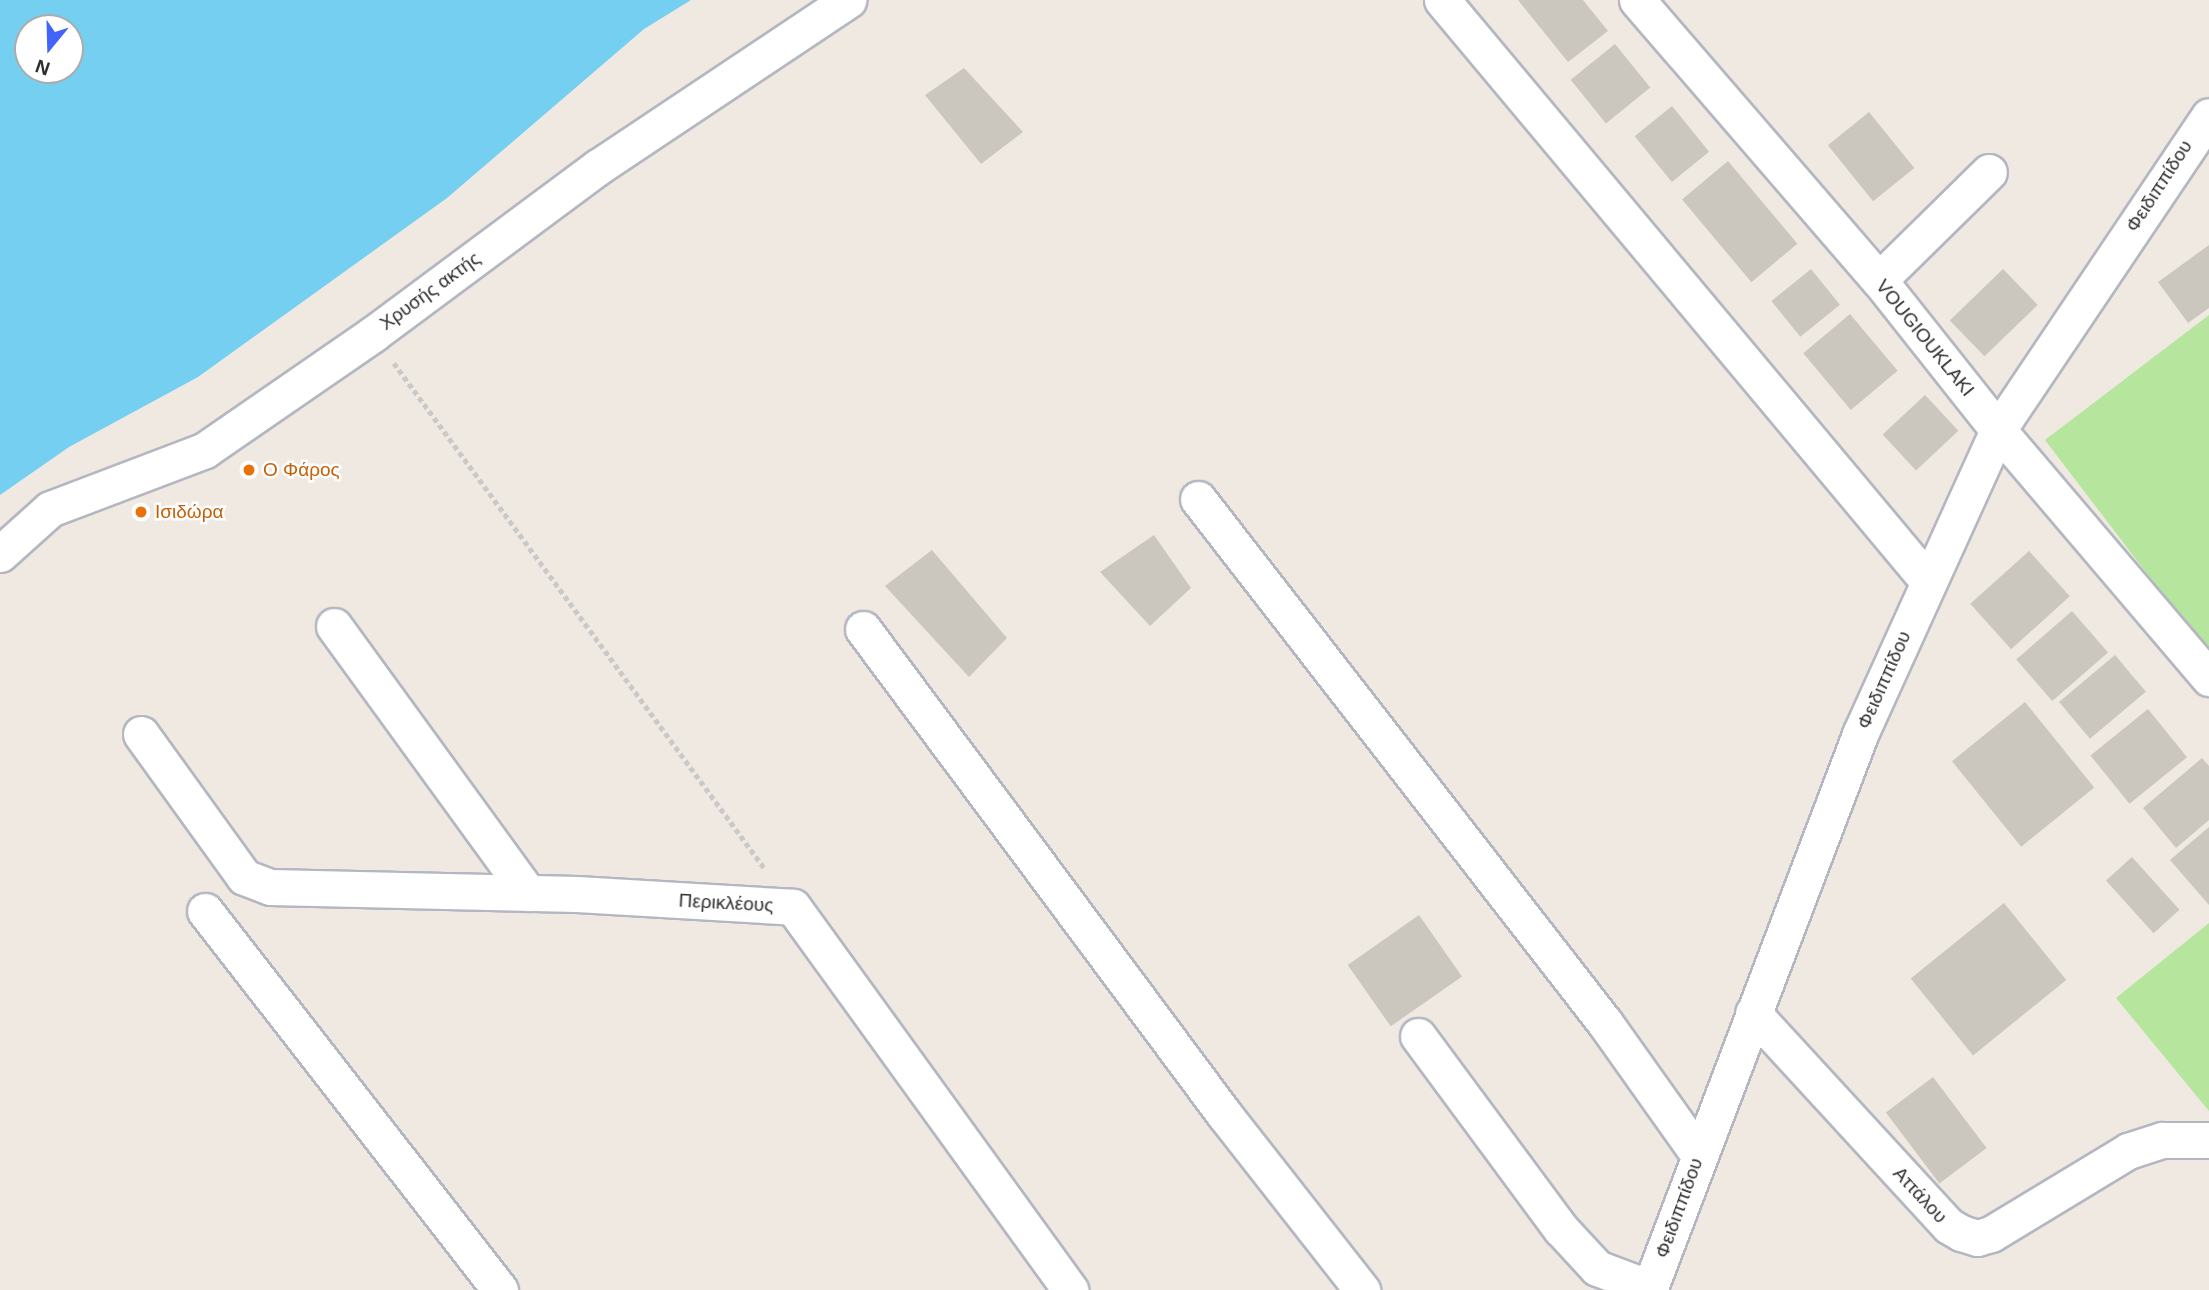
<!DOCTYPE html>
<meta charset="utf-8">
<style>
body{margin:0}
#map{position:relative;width:2209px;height:1290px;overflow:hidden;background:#efe9e1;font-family:Arial,sans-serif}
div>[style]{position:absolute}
.green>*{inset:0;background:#b6e59e}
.water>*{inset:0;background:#75cff0}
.building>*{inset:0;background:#cbc7bf;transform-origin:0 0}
.path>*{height:4.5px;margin-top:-2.25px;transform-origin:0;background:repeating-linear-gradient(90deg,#c9c9c9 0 5px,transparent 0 8.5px)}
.roads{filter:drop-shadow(2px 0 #b4b7c1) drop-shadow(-2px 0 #b4b7c1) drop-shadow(0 2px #b4b7c1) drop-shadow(0 -2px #b4b7c1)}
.minor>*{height:35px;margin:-17.5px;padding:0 17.5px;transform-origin:17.5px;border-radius:17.5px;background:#fff}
.dots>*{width:19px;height:19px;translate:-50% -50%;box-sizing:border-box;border:4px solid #fff;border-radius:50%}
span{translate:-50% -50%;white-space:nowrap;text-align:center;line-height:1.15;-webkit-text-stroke:5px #fff;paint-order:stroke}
.street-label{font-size:19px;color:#2e2e2e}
.food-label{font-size:19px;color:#c56008}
.left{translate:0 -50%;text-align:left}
.north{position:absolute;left:14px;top:14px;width:70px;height:70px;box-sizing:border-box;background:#fff;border:2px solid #ababab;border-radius:50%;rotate:199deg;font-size:19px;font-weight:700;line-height:28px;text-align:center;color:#2e2e2e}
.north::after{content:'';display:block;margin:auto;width:24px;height:32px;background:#4264fb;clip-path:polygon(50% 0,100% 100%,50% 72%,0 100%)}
</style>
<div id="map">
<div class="green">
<i style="clip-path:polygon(2209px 315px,2209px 655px,2045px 440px)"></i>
<i style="clip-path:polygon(2209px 923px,2209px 1111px,2116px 998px)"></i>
</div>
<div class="water">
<i style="clip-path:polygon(evenodd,0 0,691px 0,644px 29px,447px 198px,198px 377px,69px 447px,0 495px,0 0,28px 28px,70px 28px,70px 70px,28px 70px,28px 28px)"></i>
</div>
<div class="building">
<i style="clip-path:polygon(1518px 0,1583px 0,1608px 31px,1568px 62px)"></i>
<i style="left:1615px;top:44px;width:56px;height:57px;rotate:51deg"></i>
<i style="clip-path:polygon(964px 68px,1023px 132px,981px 164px,925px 95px)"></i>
<i style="left:1672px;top:106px;width:59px;height:48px;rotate:51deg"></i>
<i style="left:1869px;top:112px;width:72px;height:53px;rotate:51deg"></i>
<i style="left:1728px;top:161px;width:108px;height:60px;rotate:50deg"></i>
<i style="clip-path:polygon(2209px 245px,2209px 308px,2188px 323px,2158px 282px)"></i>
<i style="left:1811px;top:269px;width:46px;height:51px;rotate:51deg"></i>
<i style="left:2003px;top:269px;width:50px;height:74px;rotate:46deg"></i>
<i style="left:1850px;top:314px;width:74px;height:61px;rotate:50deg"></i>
<i style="left:1925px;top:395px;width:49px;height:58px;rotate:47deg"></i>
<i style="clip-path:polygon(1154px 535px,1191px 588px,1150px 626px,1100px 572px)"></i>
<i style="clip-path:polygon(932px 550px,1007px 638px,969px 677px,885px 586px)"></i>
<i style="left:2029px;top:551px;width:61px;height:79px;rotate:48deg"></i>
<i style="left:2072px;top:611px;width:55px;height:74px;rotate:49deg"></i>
<i style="left:2115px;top:655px;width:48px;height:73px;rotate:50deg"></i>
<i style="left:2025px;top:702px;width:110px;height:94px;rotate:51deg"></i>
<i style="left:2148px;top:709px;width:62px;height:74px;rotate:51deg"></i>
<i style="clip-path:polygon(2202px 758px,2209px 766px,2209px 820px,2176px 848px,2143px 808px)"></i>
<i style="clip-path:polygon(2209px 827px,2209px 905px,2170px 860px)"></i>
<i style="left:2132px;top:857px;width:71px;height:35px;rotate:48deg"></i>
<i style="left:2004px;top:903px;width:99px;height:120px;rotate:51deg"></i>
<i style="left:1419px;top:915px;width:75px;height:87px;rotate:55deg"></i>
<i style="left:1933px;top:1077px;width:89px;height:59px;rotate:53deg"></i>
</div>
<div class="path">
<i style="left:394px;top:363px;width:627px;rotate:53.75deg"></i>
</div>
<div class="roads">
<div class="minor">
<i style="left:1442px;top:0;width:757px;rotate:50.09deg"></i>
<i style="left:1637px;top:0;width:370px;rotate:49.2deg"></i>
<i style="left:1879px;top:280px;width:191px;rotate:51.6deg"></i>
<i style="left:1998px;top:430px;width:326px;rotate:49.6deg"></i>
<i style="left:1879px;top:280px;width:154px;rotate:-44.5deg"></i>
<i style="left:1198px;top:499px;width:663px;rotate:52.16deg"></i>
<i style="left:1605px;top:1023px;width:161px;rotate:54.6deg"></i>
<i style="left:0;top:554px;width:67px;rotate:-42deg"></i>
<i style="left:50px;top:509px;width:166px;rotate:-20.8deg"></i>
<i style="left:205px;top:450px;width:204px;rotate:-34.6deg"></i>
<i style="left:373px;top:334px;width:280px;rotate:-36.6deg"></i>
<i style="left:598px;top:167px;width:301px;rotate:-33.7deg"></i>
<i style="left:334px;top:626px;width:330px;rotate:54deg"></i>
<i style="left:863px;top:629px;width:605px;rotate:53.34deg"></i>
<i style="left:1224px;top:1114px;width:224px;rotate:51.9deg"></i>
<i style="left:141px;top:734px;width:176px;rotate:54.2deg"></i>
<i style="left:244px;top:877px;width:28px;rotate:21deg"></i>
<i style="left:270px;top:887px;width:307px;rotate:1.3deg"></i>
<i style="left:577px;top:894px;width:216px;rotate:3.4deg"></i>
<i style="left:793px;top:907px;width:473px;rotate:54.1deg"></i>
<i style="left:205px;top:911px;width:480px;rotate:52.1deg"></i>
<i style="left:1753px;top:1013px;width:289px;rotate:47.4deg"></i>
<i style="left:1949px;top:1226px;width:14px;rotate:30deg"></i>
<i style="left:1961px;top:1233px;width:17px;rotate:17deg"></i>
<i style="left:1977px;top:1238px;width:15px;rotate:-16deg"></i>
<i style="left:1991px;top:1234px;width:160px;rotate:-31.2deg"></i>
<i style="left:2128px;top:1151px;width:36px;rotate:-18deg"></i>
<i style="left:2162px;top:1140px;width:47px"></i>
<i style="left:1418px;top:1036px;width:240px;rotate:53.5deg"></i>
<i style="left:1561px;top:1229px;width:53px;rotate:47.3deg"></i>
<i style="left:1597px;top:1268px;width:57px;rotate:20.7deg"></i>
<i style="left:1649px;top:1290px;width:597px;rotate:-69.2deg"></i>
<i style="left:1861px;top:732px;width:332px;rotate:-65.6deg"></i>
<i style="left:1998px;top:430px;width:378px;rotate:-56.1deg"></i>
</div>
</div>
<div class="dots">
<i style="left:249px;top:470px;background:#e8710a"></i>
<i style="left:141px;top:512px;background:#e8710a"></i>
</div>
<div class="street-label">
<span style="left:2159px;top:186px;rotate:-57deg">Φειδιππίδου</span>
<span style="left:430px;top:291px;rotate:-36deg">Χρυσής ακτής</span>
<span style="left:1925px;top:338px;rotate:51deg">VOUGIOUKLAKI</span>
<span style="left:1884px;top:680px;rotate:-66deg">Φειδιππίδου</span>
<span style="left:726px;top:903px;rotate:3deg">Περικλέους</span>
<span style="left:1920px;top:1195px;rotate:47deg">Αττάλου</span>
<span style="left:1679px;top:1208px;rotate:-70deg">Φειδιππίδου</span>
</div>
<div class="food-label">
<span class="left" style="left:263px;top:470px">Ο Φάρος</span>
<span class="left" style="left:155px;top:512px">Ισιδώρα</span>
</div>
<div class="north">N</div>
</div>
